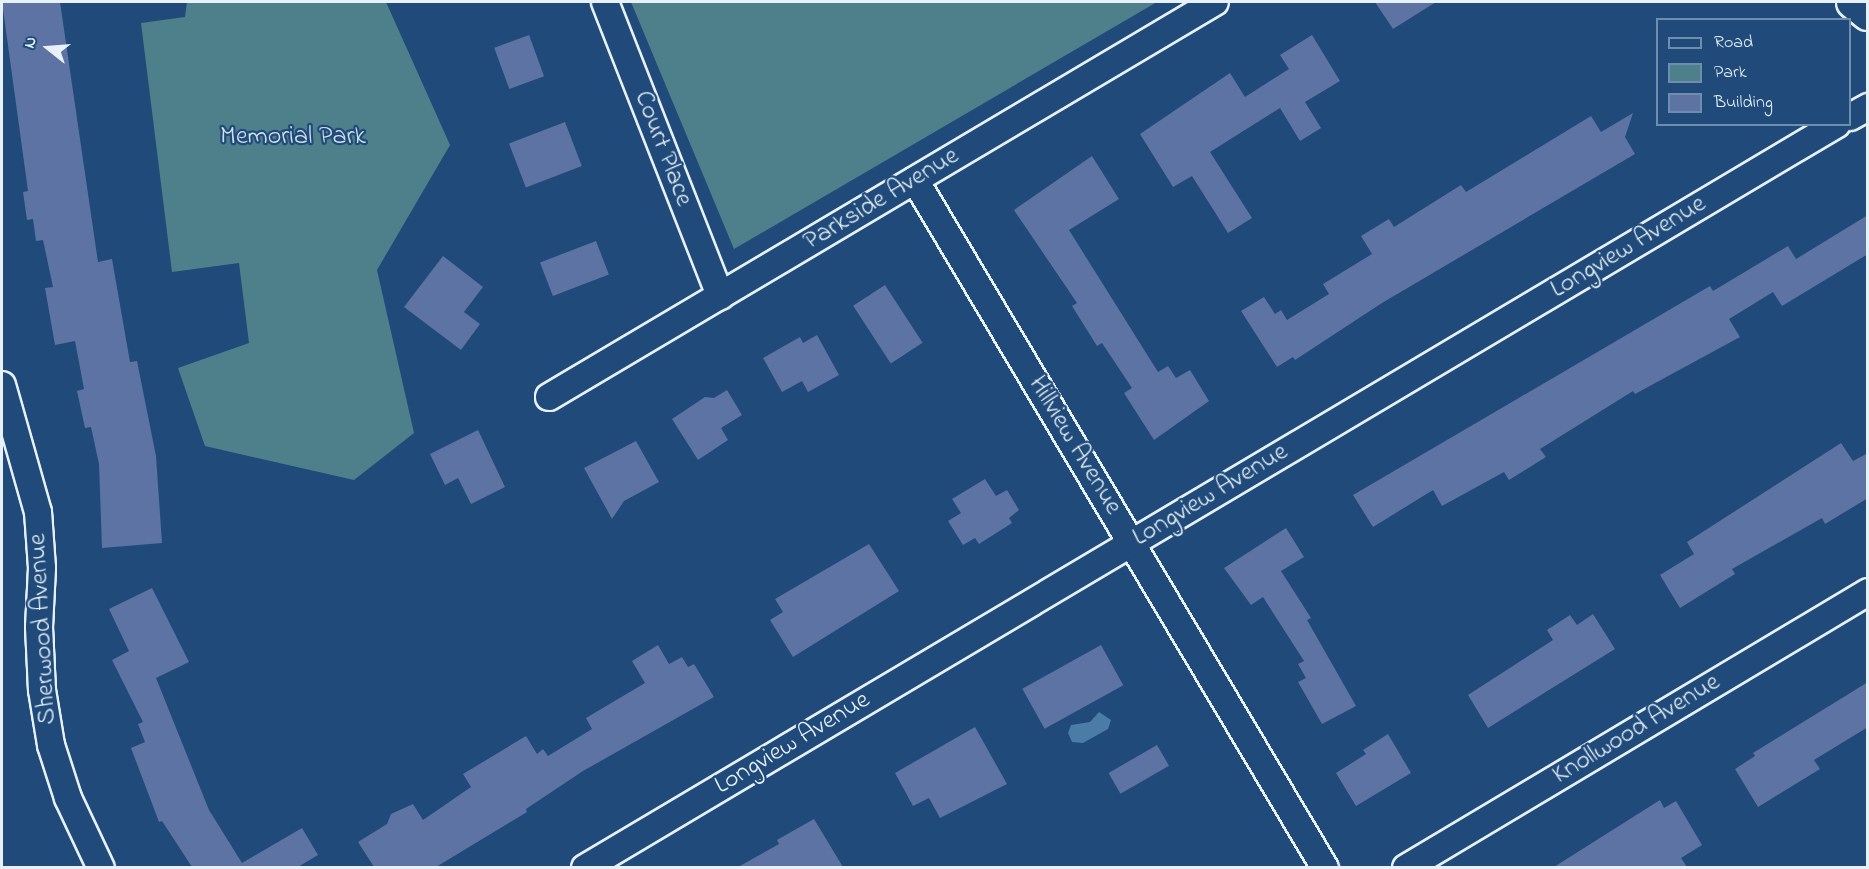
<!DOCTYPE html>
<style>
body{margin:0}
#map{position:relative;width:1869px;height:869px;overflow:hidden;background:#1f4a7a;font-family:"Indie Flower",sans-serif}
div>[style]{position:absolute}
.green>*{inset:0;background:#4e808b}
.water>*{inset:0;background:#4b7ca8}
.building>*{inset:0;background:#5c73a4;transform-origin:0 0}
.roads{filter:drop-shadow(2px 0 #e8f1f8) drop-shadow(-2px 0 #e8f1f8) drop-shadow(0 2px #e8f1f8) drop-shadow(0 -2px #e8f1f8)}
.minor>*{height:26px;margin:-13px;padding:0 13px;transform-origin:13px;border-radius:13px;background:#1f4a7a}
.tertiary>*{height:32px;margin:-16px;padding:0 16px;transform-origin:16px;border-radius:16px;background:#1f4a7a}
span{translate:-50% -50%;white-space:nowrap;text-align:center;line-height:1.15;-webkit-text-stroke:4.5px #1f4a7a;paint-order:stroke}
.park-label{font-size:26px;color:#d1e0e8}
.street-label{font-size:26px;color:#e8f1f8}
.frame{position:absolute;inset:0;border:3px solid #e8f1f8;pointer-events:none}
.legend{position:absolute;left:1656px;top:18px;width:195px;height:108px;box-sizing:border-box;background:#1f4a7a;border:2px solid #6f8dac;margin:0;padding:8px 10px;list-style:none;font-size:18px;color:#e8f1f8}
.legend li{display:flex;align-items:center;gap:12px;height:30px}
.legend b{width:30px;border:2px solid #6f8dac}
.north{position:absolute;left:18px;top:18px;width:60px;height:60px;-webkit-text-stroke:4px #1f4a7a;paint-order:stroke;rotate:287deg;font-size:16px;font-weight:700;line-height:24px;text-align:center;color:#e8f1f8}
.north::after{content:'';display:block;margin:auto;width:21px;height:27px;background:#e8f1f8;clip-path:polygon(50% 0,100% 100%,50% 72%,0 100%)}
</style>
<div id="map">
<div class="green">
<i style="clip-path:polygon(187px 2px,386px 2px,450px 145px,377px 270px,414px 433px,354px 480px,205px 446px,178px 368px,249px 343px,239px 263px,172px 272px,141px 23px,185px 17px)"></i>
<i style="clip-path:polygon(631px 2px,1157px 2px,734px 249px)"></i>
</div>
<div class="water">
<i style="clip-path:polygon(1099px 712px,1111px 720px,1108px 729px,1083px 743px,1072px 742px,1068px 733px,1071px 725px,1090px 722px)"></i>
</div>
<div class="building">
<i style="clip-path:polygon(2px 2px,60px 2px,98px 262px,112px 259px,130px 362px,137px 361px,156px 456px,162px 543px,102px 548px,99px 464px,91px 427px,85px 428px,77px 391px,84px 389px,75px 341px,55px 345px,45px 288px,53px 287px,43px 240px,36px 241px,33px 219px,27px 220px,23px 192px,28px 191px)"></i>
<i style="clip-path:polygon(1375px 2px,1436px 2px,1393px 29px)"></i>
<i style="left:529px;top:35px;width:44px;height:37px;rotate:70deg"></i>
<i style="clip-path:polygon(1312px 35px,1340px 81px,1305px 102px,1321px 128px,1300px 141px,1280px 108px,1210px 152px,1252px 218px,1228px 233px,1192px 176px,1173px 187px,1140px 134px,1230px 73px,1245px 97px,1289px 69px,1280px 55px)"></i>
<i style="clip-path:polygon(1633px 113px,1625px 137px,1635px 154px,1382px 303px,1295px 360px,1293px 357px,1277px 367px,1241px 311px,1264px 297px,1275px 314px,1281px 310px,1287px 320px,1329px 294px,1323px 284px,1372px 254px,1361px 236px,1389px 219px,1394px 227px,1461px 185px,1466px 192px,1591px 116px,1601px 132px)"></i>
<i style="left:565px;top:122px;width:47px;height:60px;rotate:69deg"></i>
<i style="clip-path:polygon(1092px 156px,1119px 199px,1069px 230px,1158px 372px,1168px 366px,1176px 378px,1190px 370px,1209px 401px,1154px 440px,1124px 393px,1132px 388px,1102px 343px,1097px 346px,1072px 306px,1077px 303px,1014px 210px)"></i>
<i style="clip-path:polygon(1868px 215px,1868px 254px,1782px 306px,1773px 292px,1729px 319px,1740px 337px,1635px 394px,1633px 391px,1540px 449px,1546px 457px,1509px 480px,1504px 472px,1442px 506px,1433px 490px,1373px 527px,1353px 495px,1710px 286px,1713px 291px,1788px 246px,1796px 259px)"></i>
<i style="left:596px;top:241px;width:36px;height:60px;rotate:69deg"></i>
<i style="clip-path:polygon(443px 256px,483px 287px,464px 312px,480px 324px,461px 350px,404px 307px)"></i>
<i style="left:885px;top:285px;width:69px;height:38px;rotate:57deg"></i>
<i style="clip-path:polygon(817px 335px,839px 375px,808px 392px,802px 381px,782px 392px,763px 358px,800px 337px,803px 343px)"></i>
<i style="clip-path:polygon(727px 390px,742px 415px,721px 428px,728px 440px,698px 460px,672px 419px,705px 397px,714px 398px)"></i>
<i style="clip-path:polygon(478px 430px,505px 487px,471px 504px,458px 478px,445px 485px,430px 454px)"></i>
<i style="clip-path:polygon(636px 441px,659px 482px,624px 501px,612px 519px,584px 468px)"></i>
<i style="clip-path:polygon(1841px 443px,1853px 461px,1868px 453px,1868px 498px,1825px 524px,1822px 518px,1732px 569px,1735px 574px,1680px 608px,1660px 575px,1694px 554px,1687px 542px)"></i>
<i style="clip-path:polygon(985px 479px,996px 496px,1007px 490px,1019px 510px,1009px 518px,1012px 523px,979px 544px,975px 538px,963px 545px,948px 521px,961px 513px,952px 499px)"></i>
<i style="clip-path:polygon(1286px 528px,1304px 557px,1281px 571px,1311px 618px,1307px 620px,1356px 706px,1322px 724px,1298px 682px,1306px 678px,1298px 664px,1304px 661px,1263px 597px,1251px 605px,1224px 568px)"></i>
<i style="clip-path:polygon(869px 544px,899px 591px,793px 657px,770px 620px,783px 612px,775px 599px)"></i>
<i style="clip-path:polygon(152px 588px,189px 662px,156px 678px,209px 810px,242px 863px,302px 828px,318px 855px,298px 867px,192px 867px,162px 821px,159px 822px,131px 748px,145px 742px,138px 724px,143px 722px,112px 660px,129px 651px,109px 609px)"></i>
<i style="clip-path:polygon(1593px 614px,1615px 649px,1488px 728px,1468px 695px,1553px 640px,1547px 630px,1570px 615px,1577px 625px)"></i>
<i style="clip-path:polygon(658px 645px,669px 664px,682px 657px,688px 667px,694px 664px,714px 697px,583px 771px,526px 809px,527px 812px,436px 867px,374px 867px,358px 842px,387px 824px,391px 814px,413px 804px,423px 820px,471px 787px,463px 774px,526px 736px,537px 754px,543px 749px,548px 756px,592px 729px,586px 718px,645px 683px,632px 661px)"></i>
<i style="left:1101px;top:645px;width:46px;height:90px;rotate:61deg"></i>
<i style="clip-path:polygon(1868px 682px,1868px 727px,1814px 760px,1820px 769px,1758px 807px,1735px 769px,1755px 756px,1753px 753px)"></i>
<i style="clip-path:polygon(975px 727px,1007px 784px,940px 818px,929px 798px,913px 806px,895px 773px)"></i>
<i style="clip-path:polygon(1388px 734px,1411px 773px,1356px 806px,1336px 773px,1366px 754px,1363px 750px)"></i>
<i style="left:1157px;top:745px;width:24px;height:56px;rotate:60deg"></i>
<i style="clip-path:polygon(1660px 800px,1664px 808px,1676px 801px,1702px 845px,1681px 858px,1687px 867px,1554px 867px)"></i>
<i style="clip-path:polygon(814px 819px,843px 867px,738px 867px,779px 844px,777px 840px)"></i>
</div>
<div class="roads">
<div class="minor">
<i style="left:605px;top:2px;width:316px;rotate:68.6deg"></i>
<i style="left:1850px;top:117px;width:21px;rotate:-29deg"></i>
<i style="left:915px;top:180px;width:801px;rotate:59.21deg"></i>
<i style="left:2px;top:385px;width:132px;rotate:74.2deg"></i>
<i style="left:38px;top:512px;width:56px;rotate:85.9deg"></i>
<i style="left:42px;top:568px;width:59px;rotate:92.9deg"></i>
<i style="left:39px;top:627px;width:63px;rotate:87.3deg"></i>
<i style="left:42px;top:690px;width:56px;rotate:80.7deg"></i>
<i style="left:51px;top:745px;width:56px;rotate:72.2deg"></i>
<i style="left:68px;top:798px;width:77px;rotate:64.8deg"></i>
<i style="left:549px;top:397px;width:774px;rotate:-30.67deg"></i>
<i style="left:585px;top:868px;width:1456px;rotate:-30.72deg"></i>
<i style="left:1406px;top:868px;width:538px;rotate:-30.85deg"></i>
</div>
<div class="tertiary">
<i style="left:1853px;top:2px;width:19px;rotate:39deg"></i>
</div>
</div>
<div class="park-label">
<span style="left:293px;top:138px">Memorial Park</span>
</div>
<div class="street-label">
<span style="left:662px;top:149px;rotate:69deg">Court Place</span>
<span style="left:882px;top:200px;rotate:-31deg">Parkside Avenue</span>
<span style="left:1629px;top:248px;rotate:-31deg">Longview Avenue</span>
<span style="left:1074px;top:446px;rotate:59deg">Hillview Avenue</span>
<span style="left:1211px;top:496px;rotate:-31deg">Longview Avenue</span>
<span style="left:44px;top:629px;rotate:-93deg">Sherwood Avenue</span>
<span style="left:1637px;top:730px;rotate:-31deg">Knollwood Avenue</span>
<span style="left:793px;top:744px;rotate:-31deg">Longview Avenue</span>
</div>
<div class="frame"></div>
<ul class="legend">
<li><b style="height:8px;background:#1f4a7a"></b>Road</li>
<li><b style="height:16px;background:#4e808b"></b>Park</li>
<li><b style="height:16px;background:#5c73a4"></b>Building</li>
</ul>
<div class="north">N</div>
</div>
